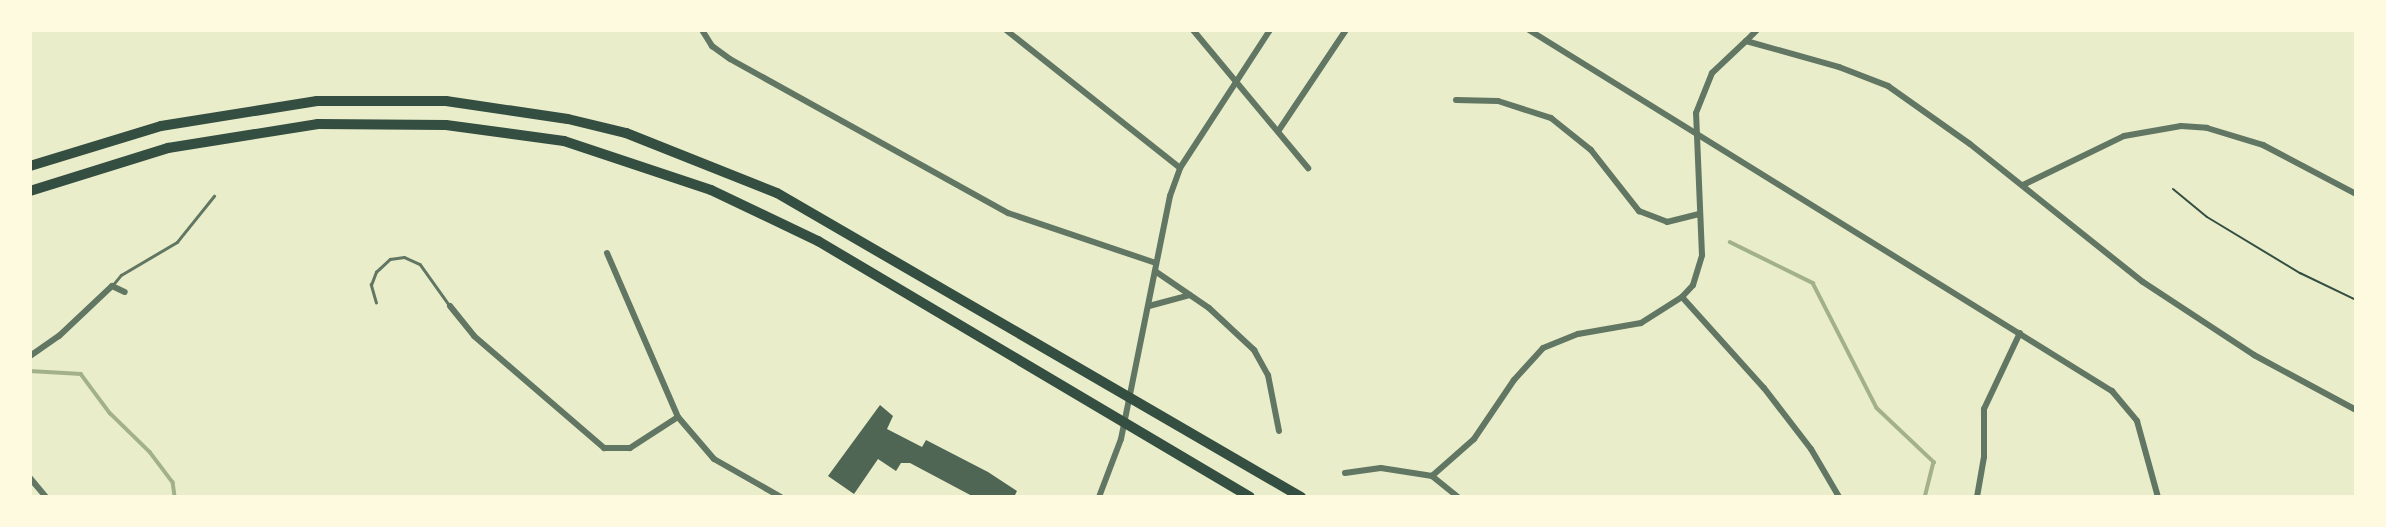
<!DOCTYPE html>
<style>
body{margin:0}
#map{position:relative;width:2386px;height:527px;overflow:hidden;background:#e9edc9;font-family:"Roboto Serif",serif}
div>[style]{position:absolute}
.stream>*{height:3.5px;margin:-1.75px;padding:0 1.75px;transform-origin:1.75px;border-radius:1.75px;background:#a3b18a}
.building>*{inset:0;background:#4f6655}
.path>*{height:2px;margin:-1px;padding:0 1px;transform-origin:1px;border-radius:1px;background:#344e41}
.service>*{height:2.5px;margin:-1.25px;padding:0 1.25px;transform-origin:1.25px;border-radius:1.25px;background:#617663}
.minor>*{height:6px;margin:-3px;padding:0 3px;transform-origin:3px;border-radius:3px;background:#617663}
.motorway>*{height:10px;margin:-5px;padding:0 5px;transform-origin:5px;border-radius:5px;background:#344e41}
span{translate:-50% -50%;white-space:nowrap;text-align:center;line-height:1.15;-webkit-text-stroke:5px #fefae0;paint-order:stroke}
.frame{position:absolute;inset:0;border:32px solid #fefae0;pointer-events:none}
</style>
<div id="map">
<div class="stream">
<i style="left:1730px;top:242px;width:93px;rotate:26.3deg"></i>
<i style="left:1813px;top:283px;width:140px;rotate:62.9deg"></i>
<i style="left:1877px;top:408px;width:79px;rotate:43.5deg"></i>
<i style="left:1934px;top:462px;width:36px;rotate:104deg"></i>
<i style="left:30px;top:371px;width:51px;rotate:3.4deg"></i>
<i style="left:81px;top:374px;width:49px;rotate:53.4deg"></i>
<i style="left:110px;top:413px;width:56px;rotate:44.3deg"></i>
<i style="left:150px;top:452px;width:38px;rotate:53deg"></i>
<i style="left:173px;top:482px;width:15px;rotate:82deg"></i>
</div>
<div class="building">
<i style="clip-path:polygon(880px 405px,893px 416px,887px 429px,922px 447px,926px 440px,988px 472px,1017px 491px,1014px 497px,974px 497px,910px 463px,901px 463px,896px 471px,878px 459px,854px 494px,828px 476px)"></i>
</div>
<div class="path">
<i style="left:2173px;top:189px;width:44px;rotate:39.5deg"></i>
<i style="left:2207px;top:217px;width:109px;rotate:31.1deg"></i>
<i style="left:2300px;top:273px;width:62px;rotate:25.7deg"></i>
</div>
<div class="service">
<i style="left:112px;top:286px;width:14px;rotate:-51deg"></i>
<i style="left:121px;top:275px;width:65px;rotate:-30.5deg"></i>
<i style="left:177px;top:242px;width:59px;rotate:-51.2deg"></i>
<i style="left:376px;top:303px;width:19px;rotate:-106deg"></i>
<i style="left:371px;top:285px;width:14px;rotate:-69deg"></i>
<i style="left:376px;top:272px;width:19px;rotate:-43deg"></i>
<i style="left:390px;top:259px;width:14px;rotate:-8deg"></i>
<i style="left:404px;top:257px;width:17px;rotate:24deg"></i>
<i style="left:420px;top:264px;width:52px;rotate:54.5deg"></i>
</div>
<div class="minor">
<i style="left:702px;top:30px;width:19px;rotate:58deg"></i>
<i style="left:712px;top:46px;width:22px;rotate:36deg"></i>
<i style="left:730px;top:59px;width:318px;rotate:29deg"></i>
<i style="left:1008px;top:213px;width:156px;rotate:18.7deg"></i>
<i style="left:1006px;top:30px;width:222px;rotate:38.4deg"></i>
<i style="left:1193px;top:30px;width:180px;rotate:50.2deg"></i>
<i style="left:1529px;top:30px;width:686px;rotate:31.77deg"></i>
<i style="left:2112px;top:391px;width:39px;rotate:50deg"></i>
<i style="left:2137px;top:421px;width:79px;rotate:74.6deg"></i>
<i style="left:1746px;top:41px;width:16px;rotate:-45deg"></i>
<i style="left:1456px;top:100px;width:42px;rotate:1.4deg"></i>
<i style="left:1498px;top:101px;width:56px;rotate:17.8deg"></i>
<i style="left:1551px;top:118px;width:51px;rotate:38.7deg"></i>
<i style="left:1591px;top:150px;width:78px;rotate:51.8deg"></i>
<i style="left:1639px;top:211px;width:30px;rotate:21deg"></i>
<i style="left:1667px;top:222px;width:32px;rotate:-14deg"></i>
<i style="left:1279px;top:130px;width:120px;rotate:-56.2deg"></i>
<i style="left:2023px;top:185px;width:112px;rotate:-25.9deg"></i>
<i style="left:2124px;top:136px;width:58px;rotate:-10deg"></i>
<i style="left:2181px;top:126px;width:26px;rotate:4deg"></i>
<i style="left:2207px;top:128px;width:59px;rotate:16.9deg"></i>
<i style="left:2263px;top:145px;width:105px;rotate:27.8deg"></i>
<i style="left:607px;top:253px;width:179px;rotate:66.6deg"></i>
<i style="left:678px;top:417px;width:55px;rotate:49.4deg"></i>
<i style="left:714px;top:459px;width:77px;rotate:29.6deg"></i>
<i style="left:1155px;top:271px;width:65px;rotate:34.4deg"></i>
<i style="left:1209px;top:308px;width:62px;rotate:43deg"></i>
<i style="left:1254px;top:350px;width:29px;rotate:61deg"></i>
<i style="left:1268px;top:375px;width:57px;rotate:78.9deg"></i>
<i style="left:1682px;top:297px;width:122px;rotate:48deg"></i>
<i style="left:1764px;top:388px;width:77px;rotate:52.4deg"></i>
<i style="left:1811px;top:449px;width:56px;rotate:59.7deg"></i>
<i style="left:450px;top:306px;width:38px;rotate:51deg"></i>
<i style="left:474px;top:336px;width:172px;rotate:40.7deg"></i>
<i style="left:604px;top:448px;width:26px"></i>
<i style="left:630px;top:448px;width:57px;rotate:-32.9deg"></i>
<i style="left:1149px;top:306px;width:42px;rotate:-15deg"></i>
<i style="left:30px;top:356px;width:35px;rotate:-35deg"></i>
<i style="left:59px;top:336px;width:73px;rotate:-43.3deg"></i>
<i style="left:112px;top:286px;width:14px;rotate:25deg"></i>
<i style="left:1345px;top:473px;width:36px;rotate:-8deg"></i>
<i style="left:1381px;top:468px;width:52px;rotate:8.9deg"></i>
<i style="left:1432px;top:476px;width:56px;rotate:-41.4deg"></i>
<i style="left:1474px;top:439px;width:71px;rotate:-55.9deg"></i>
<i style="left:1514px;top:380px;width:43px;rotate:-47.8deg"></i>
<i style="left:1543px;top:348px;width:38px;rotate:-22deg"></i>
<i style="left:1578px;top:334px;width:64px;rotate:-9.9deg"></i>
<i style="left:1641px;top:323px;width:49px;rotate:-32.4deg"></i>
<i style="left:1682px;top:297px;width:16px;rotate:-47deg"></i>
<i style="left:1693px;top:285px;width:31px;rotate:-73deg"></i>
<i style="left:1702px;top:255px;width:142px;rotate:-92.4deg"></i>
<i style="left:1696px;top:113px;width:43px;rotate:-68.2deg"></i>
<i style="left:1712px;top:73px;width:47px;rotate:-43.3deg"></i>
<i style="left:1746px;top:41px;width:97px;rotate:15.6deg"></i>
<i style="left:1839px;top:67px;width:53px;rotate:21.2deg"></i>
<i style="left:1888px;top:86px;width:100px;rotate:35.3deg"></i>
<i style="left:1970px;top:144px;width:221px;rotate:38.6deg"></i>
<i style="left:2143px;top:282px;width:133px;rotate:33.3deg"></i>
<i style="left:2254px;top:355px;width:116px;rotate:28.3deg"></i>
<i style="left:1432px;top:476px;width:33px;rotate:39deg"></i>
<i style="left:30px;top:478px;width:25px;rotate:50deg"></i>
<i style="left:1099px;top:497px;width:62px;rotate:-69.2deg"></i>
<i style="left:1121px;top:439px;width:248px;rotate:-78.6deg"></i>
<i style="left:1170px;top:196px;width:30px;rotate:-70deg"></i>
<i style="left:1180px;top:168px;width:165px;rotate:-56.9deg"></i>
<i style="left:1977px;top:497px;width:41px;rotate:-80.1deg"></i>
<i style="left:1984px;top:457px;width:48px;rotate:-90deg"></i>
<i style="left:1984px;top:409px;width:84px;rotate:-64.7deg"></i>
</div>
<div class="motorway">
<i style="left:30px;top:166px;width:137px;rotate:-17deg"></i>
<i style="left:161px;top:126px;width:158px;rotate:-9.1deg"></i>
<i style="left:317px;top:101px;width:129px"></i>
<i style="left:446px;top:101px;width:123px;rotate:8.4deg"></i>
<i style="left:568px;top:119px;width:60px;rotate:13.6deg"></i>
<i style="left:626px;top:133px;width:162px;rotate:21.7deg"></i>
<i style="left:777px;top:193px;width:606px;rotate:30.12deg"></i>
<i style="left:30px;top:191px;width:145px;rotate:-17.3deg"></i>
<i style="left:168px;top:148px;width:152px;rotate:-9.1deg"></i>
<i style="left:318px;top:124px;width:128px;rotate:0.4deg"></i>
<i style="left:446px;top:125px;width:119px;rotate:7.7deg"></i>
<i style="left:564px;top:141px;width:155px;rotate:18.4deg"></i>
<i style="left:711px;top:190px;width:119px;rotate:25.5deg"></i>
<i style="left:818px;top:241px;width:502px;rotate:30.65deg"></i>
</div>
<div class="frame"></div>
</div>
